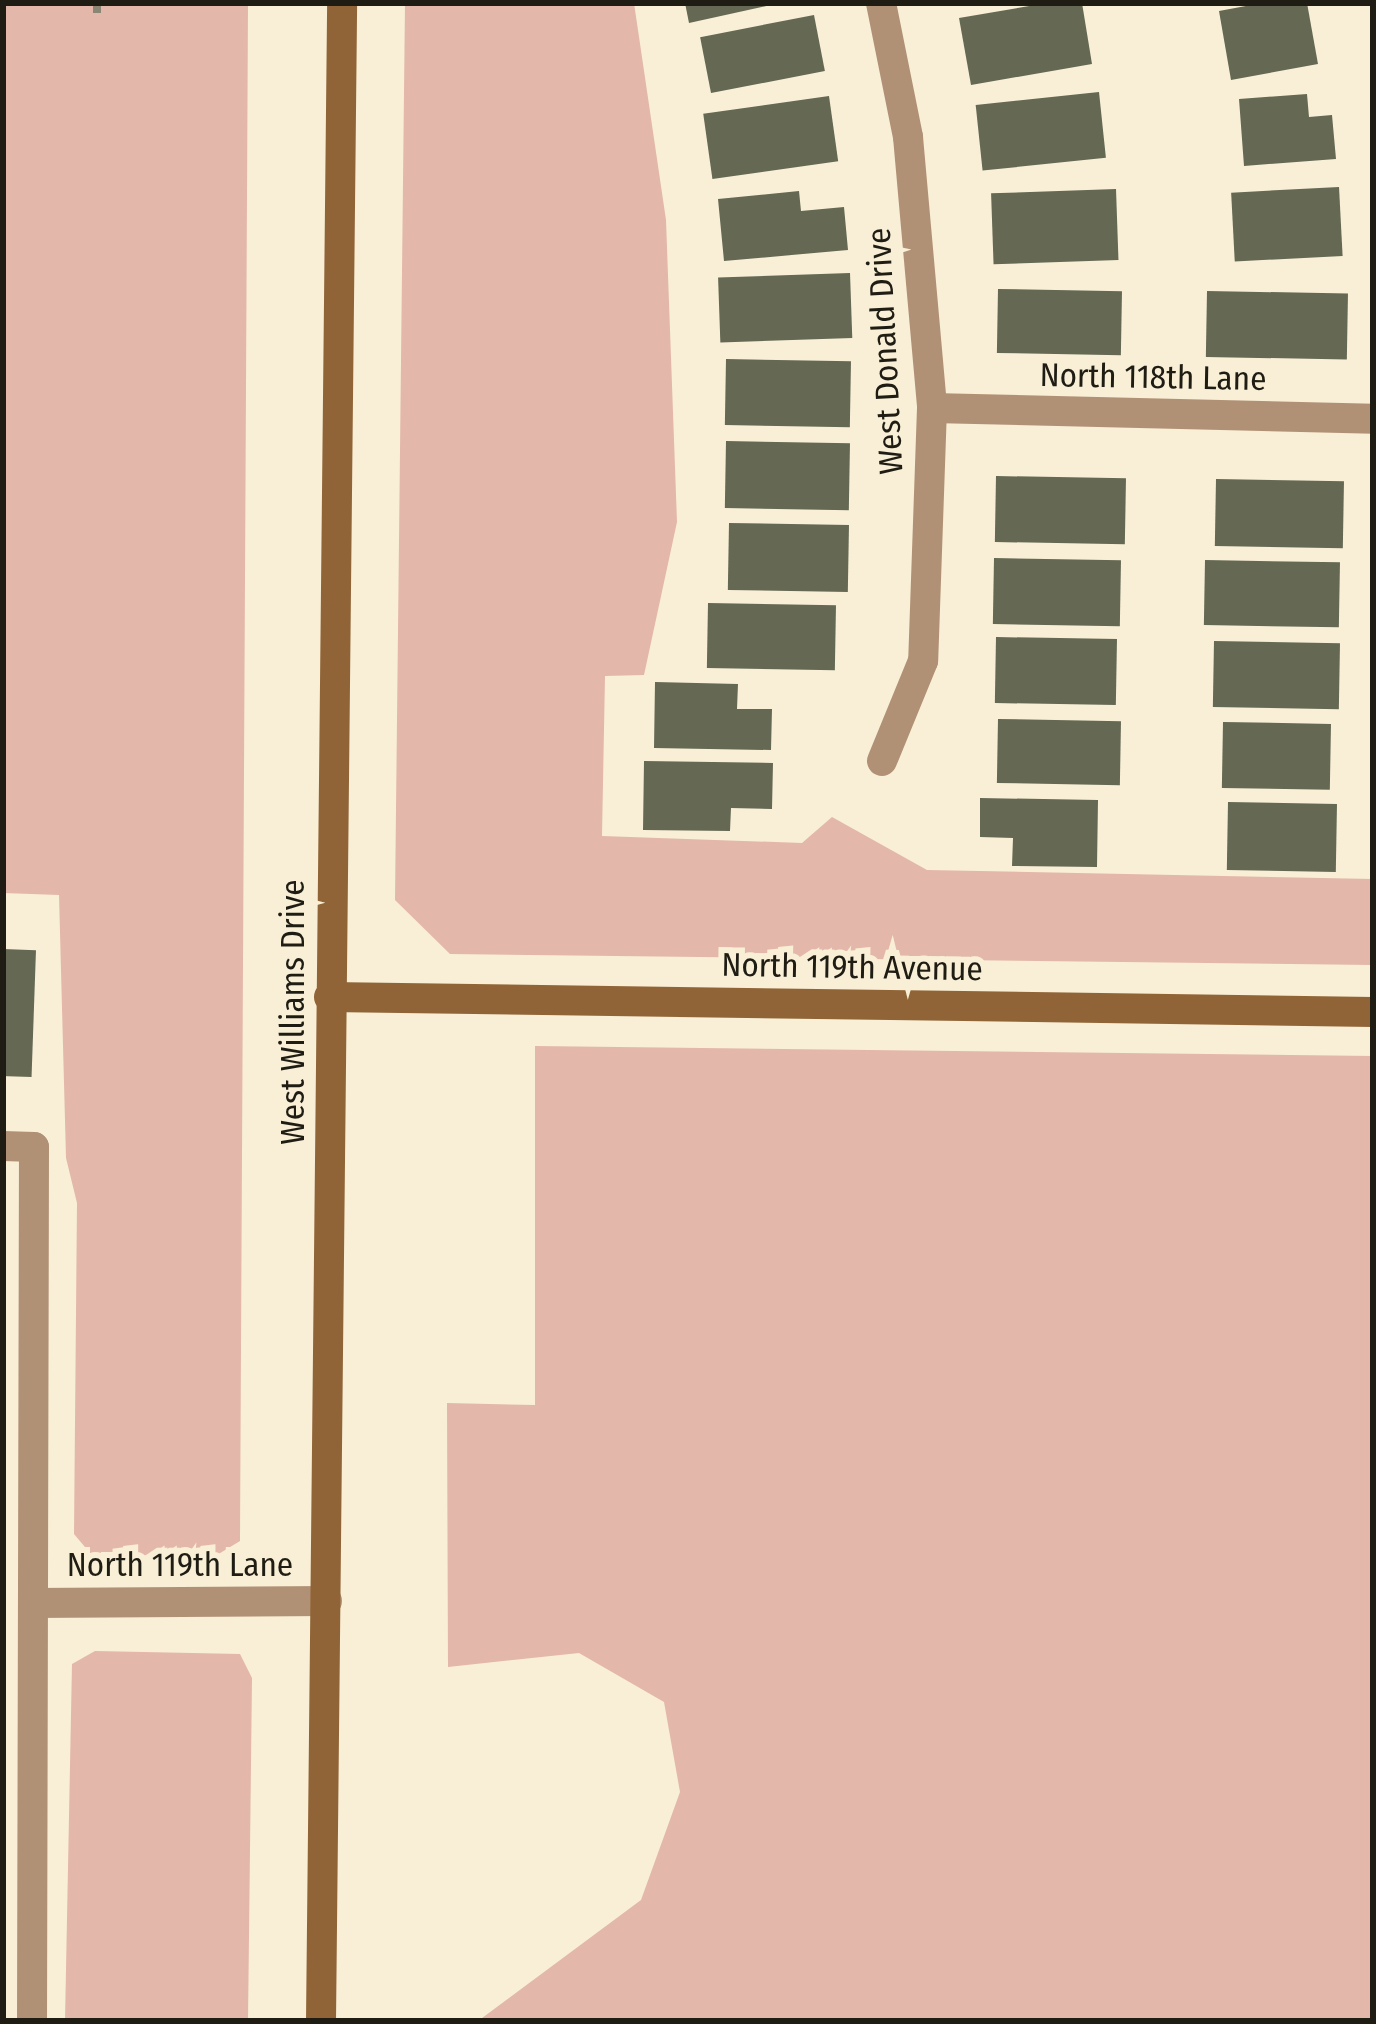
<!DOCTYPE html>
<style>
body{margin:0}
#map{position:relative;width:1376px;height:2024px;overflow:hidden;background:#f8efd6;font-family:"Fira Sans Condensed",sans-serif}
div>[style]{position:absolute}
.green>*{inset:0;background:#e3b7a9}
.building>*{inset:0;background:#656852;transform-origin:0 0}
.path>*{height:8px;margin-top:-4px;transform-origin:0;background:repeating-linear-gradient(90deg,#8b8574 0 9px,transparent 0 15px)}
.street>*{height:30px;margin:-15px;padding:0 15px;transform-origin:15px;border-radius:15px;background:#b19175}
.secondary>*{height:30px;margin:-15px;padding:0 15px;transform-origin:15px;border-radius:15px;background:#906437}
span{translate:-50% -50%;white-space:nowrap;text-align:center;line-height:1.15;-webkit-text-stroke:12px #f8efd6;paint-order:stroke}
.street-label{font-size:33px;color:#1f1c13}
.frame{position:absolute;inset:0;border:6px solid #1f1c13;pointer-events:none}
</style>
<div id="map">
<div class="green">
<i style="clip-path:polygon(3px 3px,248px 3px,240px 1541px,212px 1558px,90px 1553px,74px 1534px,77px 1203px,66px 1158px,59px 895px,3px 893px)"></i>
<i style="clip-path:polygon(405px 3px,634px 3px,666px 220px,677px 522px,644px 675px,605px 676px,602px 836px,802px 843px,832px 817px,927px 870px,1373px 879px,1373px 965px,450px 954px,395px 900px)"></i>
<i style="clip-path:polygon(535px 1046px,1373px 1056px,1373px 2021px,478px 2021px,641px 1900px,680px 1792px,664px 1702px,579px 1653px,448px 1667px,447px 1403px,535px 1405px)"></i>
<i style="clip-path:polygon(95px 1651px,240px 1654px,252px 1678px,248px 2021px,65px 2021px,72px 1664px)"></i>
</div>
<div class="building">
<i style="clip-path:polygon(685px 3px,771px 3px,771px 5px,689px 23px)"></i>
<i style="clip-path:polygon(1047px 3px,1082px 3px,1092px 64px,971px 85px,959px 18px)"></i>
<i style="clip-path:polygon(1262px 3px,1307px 3px,1318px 64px,1231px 80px,1219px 11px)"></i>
<i style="left:814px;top:15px;width:57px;height:116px;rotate:79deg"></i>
<i style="left:1099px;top:92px;width:66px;height:124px;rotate:84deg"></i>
<i style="clip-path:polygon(1307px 94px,1309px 117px,1332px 115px,1336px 159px,1244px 166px,1239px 99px)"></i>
<i style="left:829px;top:96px;width:66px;height:127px;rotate:82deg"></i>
<i style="left:1339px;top:187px;width:69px;height:108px;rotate:87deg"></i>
<i style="left:1116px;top:189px;width:71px;height:125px;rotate:88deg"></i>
<i style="clip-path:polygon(799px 191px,801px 211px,844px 207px,848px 250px,724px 261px,718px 199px)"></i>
<i style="left:850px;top:273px;width:65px;height:132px;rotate:88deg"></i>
<i style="left:998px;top:289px;width:124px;height:64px;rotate:1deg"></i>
<i style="left:1207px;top:291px;width:141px;height:66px;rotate:1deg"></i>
<i style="left:726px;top:359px;width:125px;height:66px;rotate:1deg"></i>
<i style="left:726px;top:441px;width:124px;height:67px;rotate:1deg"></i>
<i style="left:996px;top:476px;width:130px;height:66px;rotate:1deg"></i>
<i style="left:1216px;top:479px;width:128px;height:67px;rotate:1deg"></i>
<i style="left:729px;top:523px;width:120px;height:67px;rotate:1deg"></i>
<i style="left:994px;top:558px;width:127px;height:66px;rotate:1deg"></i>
<i style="left:1205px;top:560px;width:135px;height:65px;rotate:1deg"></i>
<i style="left:708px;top:603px;width:128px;height:65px;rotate:1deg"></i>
<i style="left:996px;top:637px;width:121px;height:66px;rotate:1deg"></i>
<i style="left:1214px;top:641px;width:126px;height:66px;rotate:1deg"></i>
<i style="clip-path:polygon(655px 682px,738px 684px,737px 709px,772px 709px,771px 750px,654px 748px)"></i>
<i style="left:998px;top:719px;width:123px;height:64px;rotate:1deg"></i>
<i style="left:1223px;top:722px;width:108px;height:66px;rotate:1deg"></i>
<i style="clip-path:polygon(644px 761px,773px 763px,772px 809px,731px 808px,730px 831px,643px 830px)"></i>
<i style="clip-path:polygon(980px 798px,1098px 800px,1097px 867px,1012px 866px,1013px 838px,980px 837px)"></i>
<i style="left:1228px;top:802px;width:109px;height:68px;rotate:1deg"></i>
<i style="left:3px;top:949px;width:33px;height:127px;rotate:2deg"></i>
</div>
<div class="path">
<i style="left:97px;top:13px;width:10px;rotate:-90deg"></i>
</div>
<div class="street">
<i style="left:881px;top:3px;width:137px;rotate:78.6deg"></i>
<i style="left:908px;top:137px;width:272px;rotate:84.9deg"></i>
<i style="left:932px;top:408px;width:253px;rotate:92deg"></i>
<i style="left:923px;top:661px;width:108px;rotate:112.3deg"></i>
<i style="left:932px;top:408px;width:441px;rotate:1.4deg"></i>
<i style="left:3px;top:1146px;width:31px;rotate:2deg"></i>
<i style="left:34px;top:1147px;width:874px;rotate:90.13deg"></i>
<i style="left:33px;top:1603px;width:294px;rotate:-0.4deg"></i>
</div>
<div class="secondary">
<i style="left:329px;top:997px;width:1044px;rotate:0.82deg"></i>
<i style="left:321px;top:2021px;width:2018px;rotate:-89.4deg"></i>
</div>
<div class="street-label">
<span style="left:886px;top:351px;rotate:-93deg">West Donald Drive</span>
<span style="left:1153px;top:378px;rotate:1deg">North 118th Lane</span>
<span style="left:852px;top:968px;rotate:1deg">North 119th Avenue</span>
<span style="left:294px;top:1012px;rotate:-90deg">West Williams Drive</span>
<span style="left:180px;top:1566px">North 119th Lane</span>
</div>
<div class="frame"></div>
</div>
